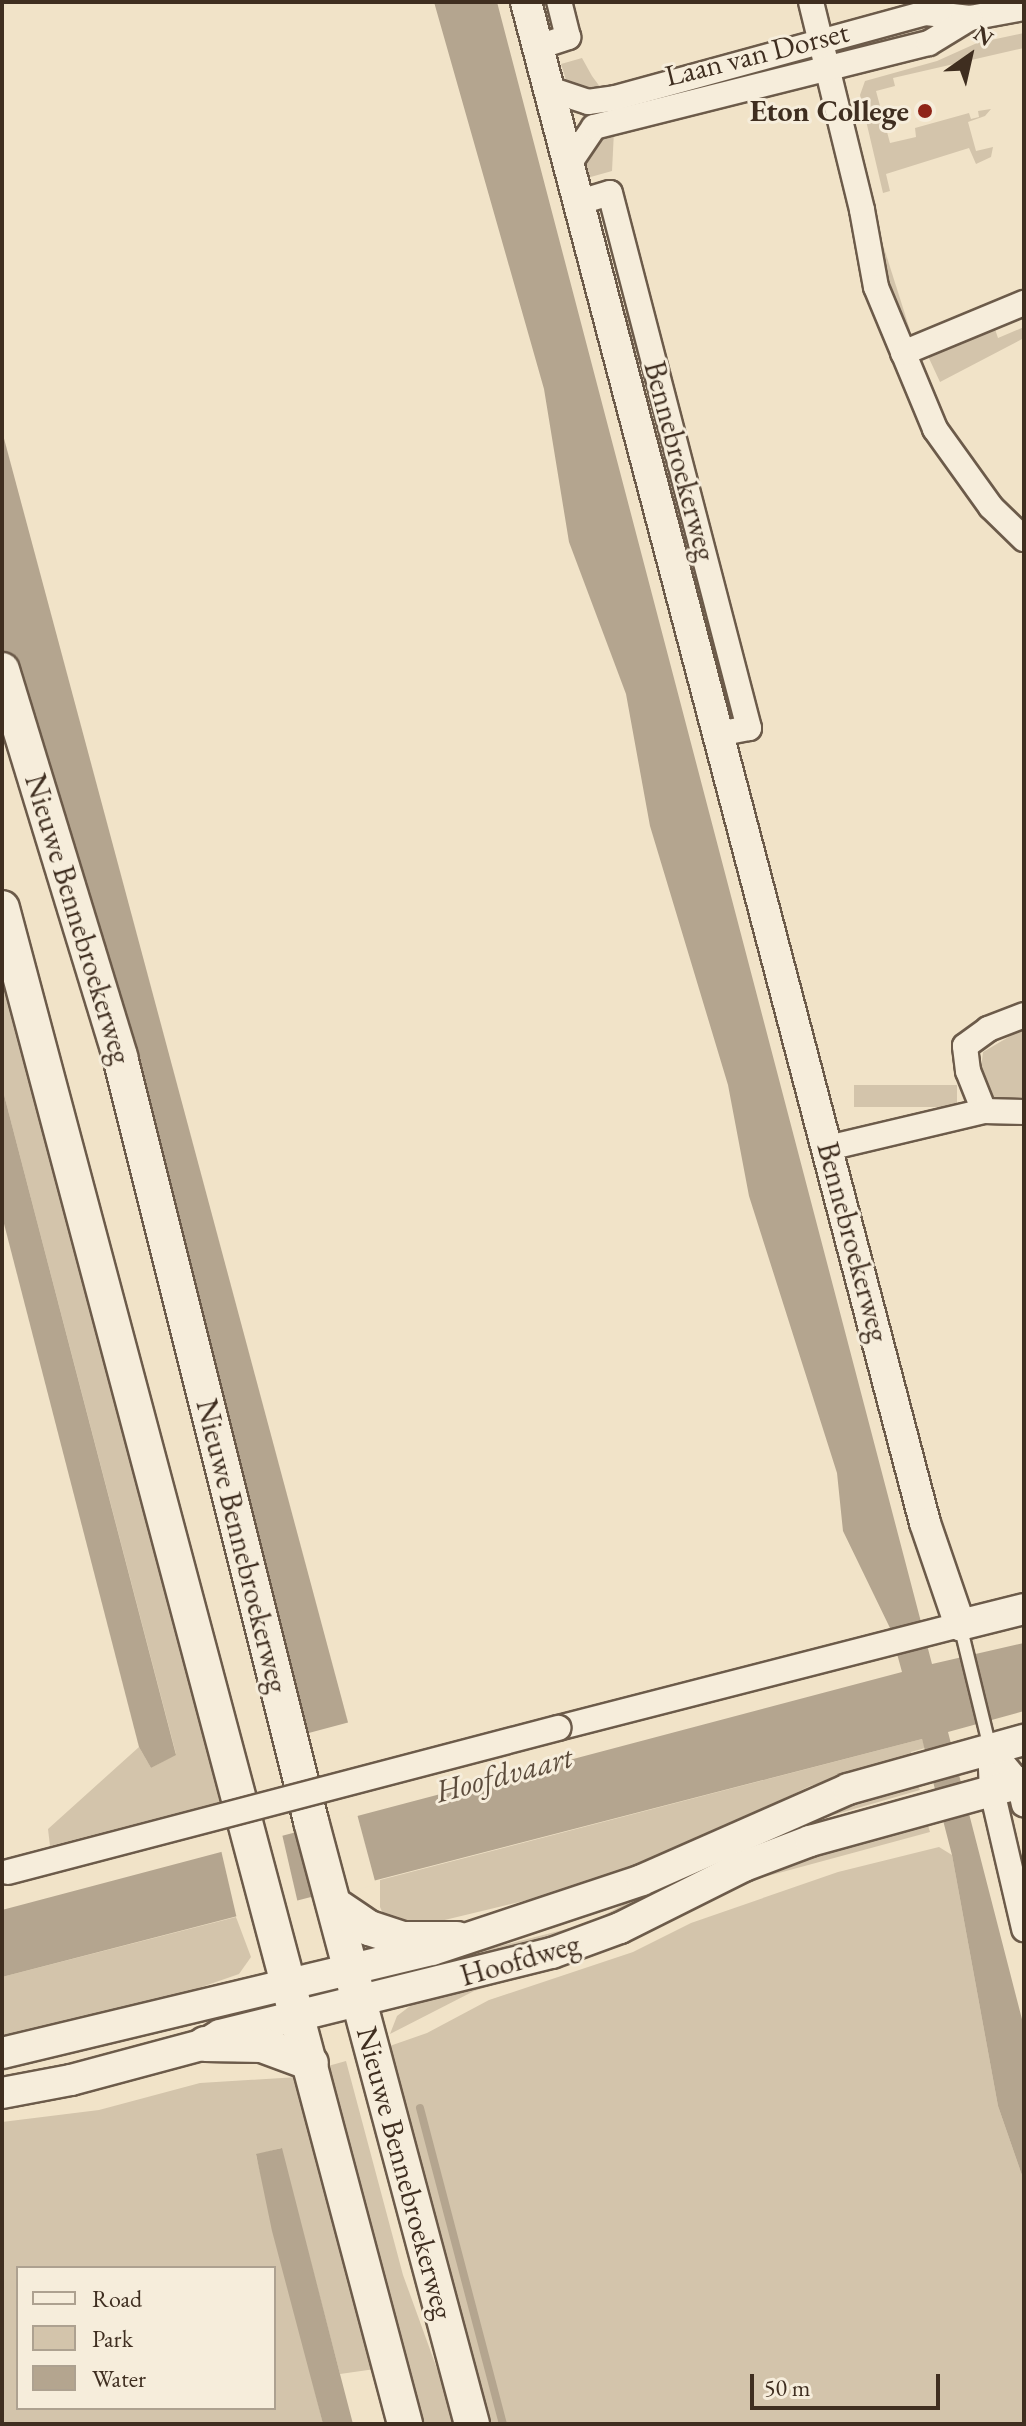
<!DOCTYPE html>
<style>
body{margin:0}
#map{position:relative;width:1026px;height:2426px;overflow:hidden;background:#f1e3c8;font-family:"EB Garamond",serif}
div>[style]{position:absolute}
.green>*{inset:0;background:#d3c4ab;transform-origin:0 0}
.water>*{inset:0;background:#b4a58f;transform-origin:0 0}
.pier>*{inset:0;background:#f1e3c8;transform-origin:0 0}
.stream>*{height:8px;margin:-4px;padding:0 4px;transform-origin:4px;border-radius:4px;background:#b4a58f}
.roads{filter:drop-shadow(2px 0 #6c5b4a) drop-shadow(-2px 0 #6c5b4a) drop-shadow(0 2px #6c5b4a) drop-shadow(0 -2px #6c5b4a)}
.service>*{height:12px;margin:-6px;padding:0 6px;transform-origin:6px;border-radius:6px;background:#f6eddb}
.minor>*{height:24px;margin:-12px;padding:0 12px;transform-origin:12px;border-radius:12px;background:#f6eddb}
.tertiary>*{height:30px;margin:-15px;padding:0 15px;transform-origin:15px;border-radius:15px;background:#f6eddb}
.secondary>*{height:34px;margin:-17px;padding:0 17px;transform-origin:17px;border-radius:17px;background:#f6eddb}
.bridges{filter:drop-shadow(2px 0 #6c5b4a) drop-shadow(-2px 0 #6c5b4a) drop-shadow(0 2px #6c5b4a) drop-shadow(0 -2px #6c5b4a)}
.minor-bridge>*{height:24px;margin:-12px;padding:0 12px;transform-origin:12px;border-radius:12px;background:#f6eddb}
.dots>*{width:22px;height:22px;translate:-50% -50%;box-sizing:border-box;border:4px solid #f6eddb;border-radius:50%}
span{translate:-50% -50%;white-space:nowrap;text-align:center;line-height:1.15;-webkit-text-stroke:6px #f6eddb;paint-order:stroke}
.street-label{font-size:30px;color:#3f2e20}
.poi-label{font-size:30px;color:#3f2e20;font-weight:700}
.right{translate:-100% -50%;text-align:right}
.water-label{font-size:32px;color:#5c4c3c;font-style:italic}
.frame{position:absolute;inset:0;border:4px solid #3f2e20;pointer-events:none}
.legend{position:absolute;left:16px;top:2266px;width:260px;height:144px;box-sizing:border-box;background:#f6eddb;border:2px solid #ada190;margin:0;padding:10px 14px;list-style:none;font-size:24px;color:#3f2e20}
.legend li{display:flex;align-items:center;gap:16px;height:40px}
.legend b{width:40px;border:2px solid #ada190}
.north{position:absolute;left:930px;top:16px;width:80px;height:80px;-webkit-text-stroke:6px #f6eddb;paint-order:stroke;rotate:34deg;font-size:22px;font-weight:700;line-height:32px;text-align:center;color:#3f2e20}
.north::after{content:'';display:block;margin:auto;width:28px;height:36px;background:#3f2e20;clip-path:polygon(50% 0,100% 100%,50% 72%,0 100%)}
.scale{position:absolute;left:750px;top:2374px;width:190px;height:36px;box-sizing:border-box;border:4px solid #3f2e20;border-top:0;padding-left:10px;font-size:24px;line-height:28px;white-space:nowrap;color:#3f2e20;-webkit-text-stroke:6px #f6eddb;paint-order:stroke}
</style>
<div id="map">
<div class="green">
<i style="clip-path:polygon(918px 22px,948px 26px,857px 51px,854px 45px)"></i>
<i style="clip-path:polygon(1024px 33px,1024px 48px,893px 78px,895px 86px,876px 91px,890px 143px,916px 137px,915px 128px,969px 113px,971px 119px,979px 117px,978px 111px,991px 109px,985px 116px,968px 122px,976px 151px,993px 147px,991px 157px,976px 164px,969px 148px,886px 174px,890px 191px,883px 193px,860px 95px,865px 81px,937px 61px,977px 43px)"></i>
<i style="clip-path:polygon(582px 58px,592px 76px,606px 95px,579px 92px,566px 80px,561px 64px)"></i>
<i style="clip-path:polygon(614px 131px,612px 171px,587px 178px,586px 160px,601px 136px)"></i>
<i style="clip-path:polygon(877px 226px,910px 330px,907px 333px,884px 283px)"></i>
<i style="left:632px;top:310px;width:44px;height:10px;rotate:76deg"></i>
<i style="clip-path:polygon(1024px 327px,1024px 338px,940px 382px,927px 354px,995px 329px,998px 338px)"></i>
<i style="clip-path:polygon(2px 932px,227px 1800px,50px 1846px,48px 1829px,139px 1747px,151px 1768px,176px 1754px,2px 1087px)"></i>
<i style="clip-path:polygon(1024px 1028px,1024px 1102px,999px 1103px,989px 1095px,981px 1069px,983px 1052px)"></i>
<i style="left:957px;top:1085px;width:22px;height:103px;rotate:90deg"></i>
<i style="clip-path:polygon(922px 1739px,925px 1748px,911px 1752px,912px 1757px,810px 1786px,627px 1876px,399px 1931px,387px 1923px,380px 1907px,380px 1880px)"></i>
<i style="clip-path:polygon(915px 1779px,920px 1790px,778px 1831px,587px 1933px,376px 1983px,398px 1972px,590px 1923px,729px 1846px)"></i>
<i style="clip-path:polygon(925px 1815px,930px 1832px,764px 1877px,557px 1965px,474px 1991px,390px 2034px,397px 2016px,418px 2000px)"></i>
<i style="clip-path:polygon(939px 1847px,952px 1855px,998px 2106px,1024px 2181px,1024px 2424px,484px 2424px,384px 2048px,427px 2033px,489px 2000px,633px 1952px,691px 1923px,838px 1872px)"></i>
<i style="clip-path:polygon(236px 1917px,251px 1957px,239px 1974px,147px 2006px,2px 2042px,2px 1977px)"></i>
<i style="clip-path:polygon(346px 2061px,403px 2275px,457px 2424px,421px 2424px,328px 2066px)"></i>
<i style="clip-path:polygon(evenodd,298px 2077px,375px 2369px,340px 2374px,281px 2148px,256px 2155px,323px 2424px,2px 2424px,2px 2122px,99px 2110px,200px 2083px,298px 2077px,18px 2268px,274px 2268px,274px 2408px,18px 2408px,18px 2268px)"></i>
</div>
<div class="water">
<i style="clip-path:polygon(434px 2px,497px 2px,932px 1664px,1024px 1643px,1024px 1711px,948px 1732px,1024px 2027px,1024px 2181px,998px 2106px,952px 1855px,922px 1739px,2px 1977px,2px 1910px,902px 1672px,890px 1628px,843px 1531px,837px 1473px,749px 1196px,728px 1085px,650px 826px,626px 694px,569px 542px,544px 389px)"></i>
<i style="left:2px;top:431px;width:1337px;height:64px;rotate:75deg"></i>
<i style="clip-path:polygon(2px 1087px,176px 1755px,151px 1768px,139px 1747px,2px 1216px)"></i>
<i style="clip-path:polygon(282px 2148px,340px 2374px,353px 2424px,323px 2424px,272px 2231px,256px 2154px)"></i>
</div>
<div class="pier">
<i style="left:357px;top:1814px;width:73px;height:65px;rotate:75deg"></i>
<i style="left:282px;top:1834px;width:73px;height:63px;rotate:77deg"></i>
</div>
<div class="stream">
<i style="left:420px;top:2108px;width:327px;rotate:75.3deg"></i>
</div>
<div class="roads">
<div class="service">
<i style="left:960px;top:1625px;width:127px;rotate:76.3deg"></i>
</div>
<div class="minor">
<i style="left:811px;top:2px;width:214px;rotate:76.2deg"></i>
<i style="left:862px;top:210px;width:78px;rotate:79.7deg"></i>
<i style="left:876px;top:287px;width:154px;rotate:67.4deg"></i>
<i style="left:935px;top:429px;width:96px;rotate:54.3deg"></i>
<i style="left:991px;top:507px;width:46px;rotate:44.1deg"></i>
<i style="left:538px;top:47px;width:32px;rotate:-18deg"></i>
<i style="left:568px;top:37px;width:36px;rotate:-104deg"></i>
<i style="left:549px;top:89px;width:41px;rotate:18.4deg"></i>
<i style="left:588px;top:102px;width:27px;rotate:-8deg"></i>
<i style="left:615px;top:98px;width:322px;rotate:-15.3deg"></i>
<i style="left:926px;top:13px;width:44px;rotate:6.5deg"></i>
<i style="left:970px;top:18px;width:55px;rotate:-10.5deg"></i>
<i style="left:571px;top:161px;width:41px;rotate:-55.9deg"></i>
<i style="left:594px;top:127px;width:345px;rotate:-14.1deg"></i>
<i style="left:929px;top:43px;width:48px;rotate:-31.4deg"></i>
<i style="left:580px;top:202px;width:31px;rotate:-17deg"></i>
<i style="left:610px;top:193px;width:553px;rotate:75.44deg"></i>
<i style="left:749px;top:728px;width:33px;rotate:169deg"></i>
<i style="left:903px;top:353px;width:131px;rotate:-22.5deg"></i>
<i style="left:984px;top:1111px;width:43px;rotate:-111.8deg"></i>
<i style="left:968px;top:1071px;width:25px;rotate:-97deg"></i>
<i style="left:965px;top:1046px;width:29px;rotate:-36deg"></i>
<i style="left:988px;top:1029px;width:39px;rotate:-21deg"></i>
<i style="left:828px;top:1148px;width:160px;rotate:-13.3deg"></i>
<i style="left:984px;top:1111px;width:40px;rotate:1.4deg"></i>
<i style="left:558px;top:1728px;width:415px;rotate:-14.4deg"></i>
<i style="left:990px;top:1748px;width:43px;rotate:87.3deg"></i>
<i style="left:992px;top:1791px;width:142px;rotate:76.9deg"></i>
<i style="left:990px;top:1748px;width:45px;rotate:50.4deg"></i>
<i style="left:1019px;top:1783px;width:22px;rotate:77deg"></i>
</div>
<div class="tertiary">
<i style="left:526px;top:2px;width:1572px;rotate:75.3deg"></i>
<i style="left:925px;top:1523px;width:108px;rotate:71.1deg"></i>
<i style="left:960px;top:1625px;width:66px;rotate:-14deg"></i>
<i style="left:2px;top:2053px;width:442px;rotate:-13.5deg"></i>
<i style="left:432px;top:1950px;width:221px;rotate:-18.4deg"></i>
<i style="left:642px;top:1880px;width:225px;rotate:-23.8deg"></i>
<i style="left:848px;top:1789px;width:183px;rotate:-15.6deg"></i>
<i style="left:2px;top:2093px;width:70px;rotate:-10.7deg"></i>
<i style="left:71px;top:2080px;width:139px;rotate:-15deg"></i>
<i style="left:205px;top:2044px;width:17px;rotate:-31deg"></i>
<i style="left:220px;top:2035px;width:342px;rotate:-13.9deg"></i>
<i style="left:552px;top:1953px;width:72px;rotate:-20.2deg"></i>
<i style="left:620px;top:1928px;width:139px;rotate:-26.6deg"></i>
<i style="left:744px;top:1866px;width:71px;rotate:-20.7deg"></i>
<i style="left:810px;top:1841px;width:222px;rotate:-15.4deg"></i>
</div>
<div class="secondary">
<i style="left:2px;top:670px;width:405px;rotate:73deg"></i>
<i style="left:120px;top:1057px;width:788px;rotate:75.96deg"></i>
<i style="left:311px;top:1821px;width:624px;rotate:75.05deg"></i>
<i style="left:2px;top:908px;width:1569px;rotate:75.11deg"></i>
<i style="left:335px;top:1905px;width:41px;rotate:34.1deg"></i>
<i style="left:369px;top:1928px;width:36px;rotate:18deg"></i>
<i style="left:403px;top:1939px;width:54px"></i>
<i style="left:205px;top:2044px;width:57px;rotate:1deg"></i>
<i style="left:262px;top:2045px;width:52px;rotate:20.2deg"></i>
</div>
</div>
<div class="bridges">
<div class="minor-bridge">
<i style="left:8px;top:1872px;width:569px;rotate:-14.67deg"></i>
</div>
</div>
<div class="dots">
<i style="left:925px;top:111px;background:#8f2418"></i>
</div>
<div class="street-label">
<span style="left:757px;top:54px;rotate:-14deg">Laan van Dorset</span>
<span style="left:680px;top:461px;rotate:75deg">Bennebroekerweg</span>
<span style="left:78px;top:919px;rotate:73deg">Nieuwe Bennebroekerweg</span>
<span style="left:853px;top:1242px;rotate:75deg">Bennebroekerweg</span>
<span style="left:242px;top:1546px;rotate:76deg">Nieuwe Bennebroekerweg</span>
<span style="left:520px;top:1960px;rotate:-16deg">Hoofdweg</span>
<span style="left:405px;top:2173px;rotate:75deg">Nieuwe Bennebroekerweg</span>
</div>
<div class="poi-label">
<span class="right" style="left:909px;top:111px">Eton College</span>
</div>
<div class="water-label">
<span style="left:504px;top:1774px;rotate:-15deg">Hoofdvaart</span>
</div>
<div class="frame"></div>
<ul class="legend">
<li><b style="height:10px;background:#f6eddb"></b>Road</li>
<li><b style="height:22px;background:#d3c4ab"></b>Park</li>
<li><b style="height:22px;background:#b4a58f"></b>Water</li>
</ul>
<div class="north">N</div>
<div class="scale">50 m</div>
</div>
